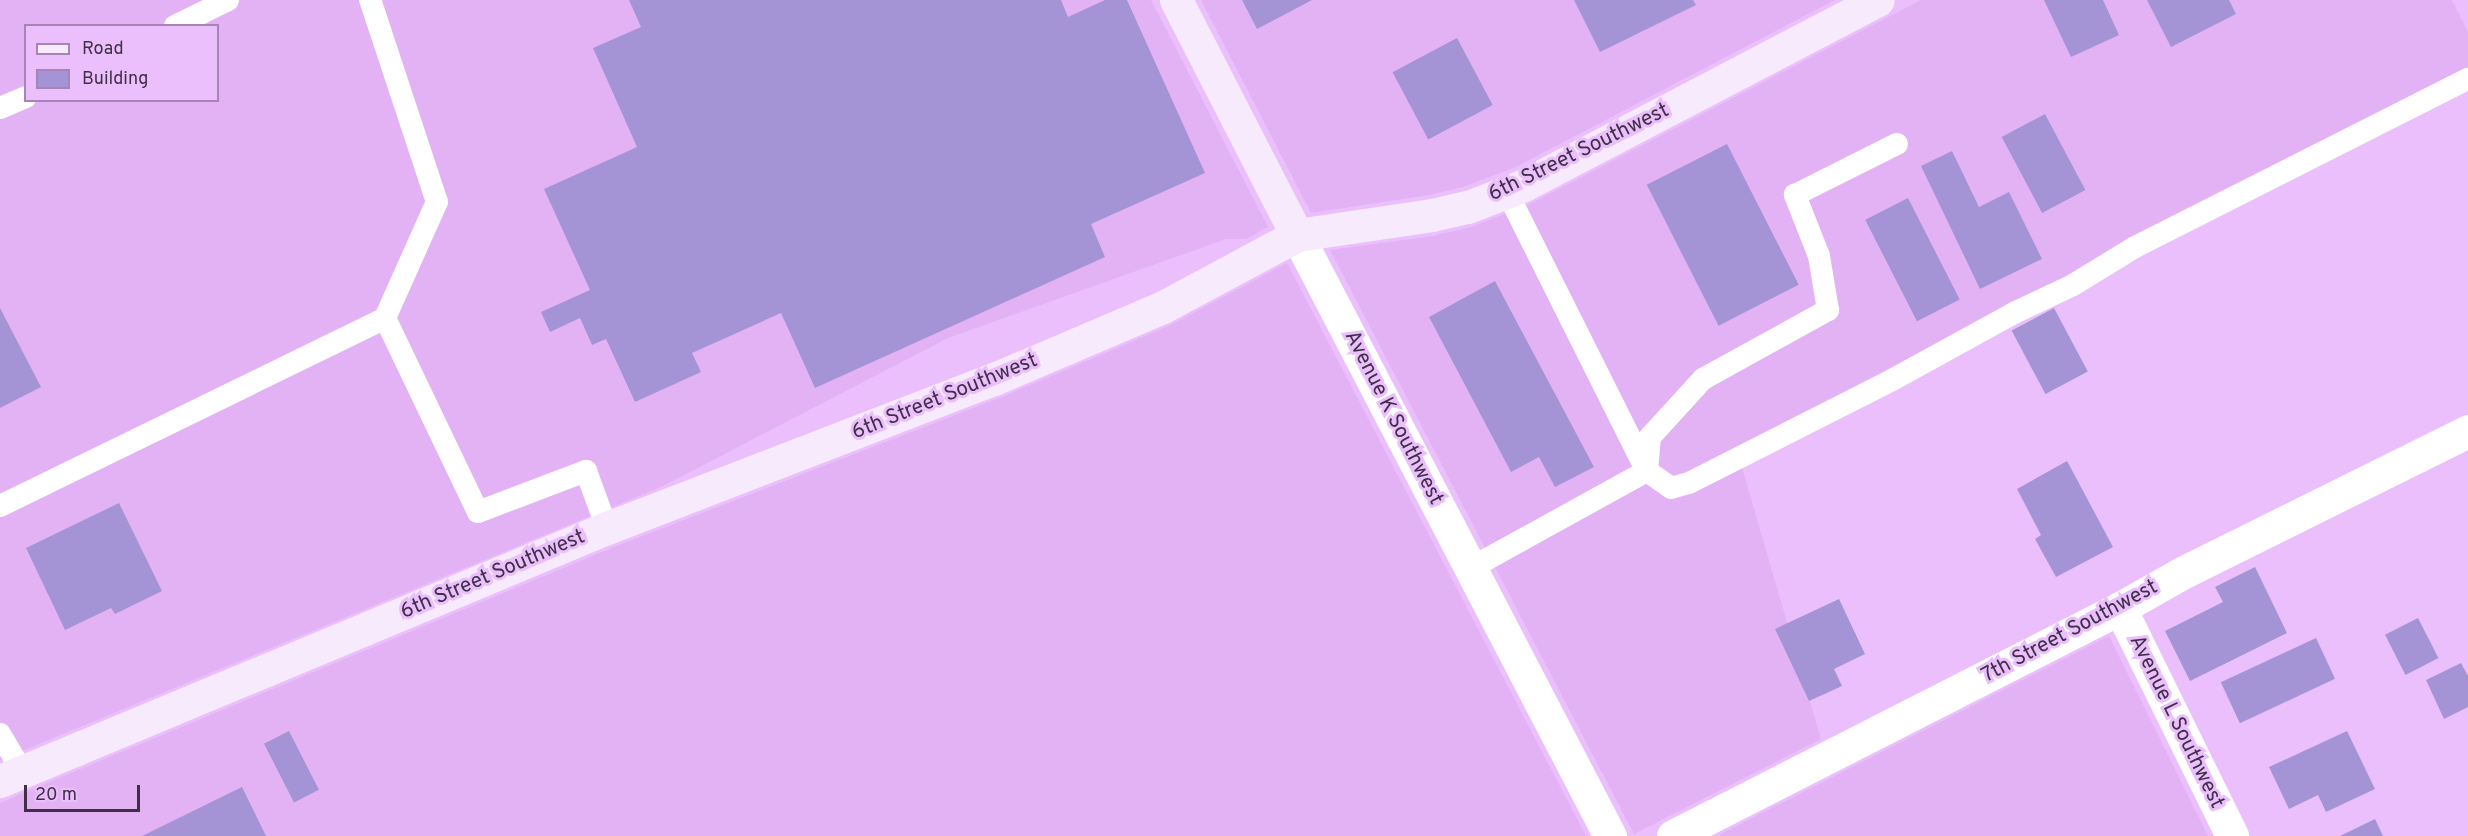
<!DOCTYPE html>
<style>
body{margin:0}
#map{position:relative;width:2468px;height:836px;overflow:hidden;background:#eabffc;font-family:Overpass,sans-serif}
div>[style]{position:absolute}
.built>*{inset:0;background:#e2b2f5}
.building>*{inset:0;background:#a594d5;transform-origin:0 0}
.lane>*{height:22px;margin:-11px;padding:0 11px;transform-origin:11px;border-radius:11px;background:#fff}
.street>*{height:33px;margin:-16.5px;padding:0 16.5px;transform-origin:16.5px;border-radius:16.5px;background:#fff}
.secondary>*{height:33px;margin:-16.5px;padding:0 16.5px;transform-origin:16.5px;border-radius:16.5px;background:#f7eafc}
span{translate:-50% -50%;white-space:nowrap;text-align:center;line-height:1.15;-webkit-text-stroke:6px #eabffc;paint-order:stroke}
.street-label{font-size:21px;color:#412f48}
.legend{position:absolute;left:24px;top:24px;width:195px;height:78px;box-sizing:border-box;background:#eabffc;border:2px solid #a685b4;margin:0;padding:8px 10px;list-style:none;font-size:18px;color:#412f48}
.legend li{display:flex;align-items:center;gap:12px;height:30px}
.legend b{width:30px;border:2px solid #a685b4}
.scale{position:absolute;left:24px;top:785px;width:116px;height:27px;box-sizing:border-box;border:3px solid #412f48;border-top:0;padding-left:8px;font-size:18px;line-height:21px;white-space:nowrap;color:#412f48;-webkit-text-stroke:4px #eabffc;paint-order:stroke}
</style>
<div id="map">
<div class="built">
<i style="clip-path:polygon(evenodd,0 0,1151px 0,1268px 227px,1246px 239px,1226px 239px,948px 338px,663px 486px,0 760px,0 0,26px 26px,218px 26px,218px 100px,26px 100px,26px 26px)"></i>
<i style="clip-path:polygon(1201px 0,1835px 0,1516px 167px,1463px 187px,1429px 195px,1311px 213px)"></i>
<i style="clip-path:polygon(1921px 0,2452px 0,2468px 32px,2468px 77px,1738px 454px,1821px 739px,1634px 834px,1330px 250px,1433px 236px,1471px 227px,1530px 204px)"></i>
<i style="clip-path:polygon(1287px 263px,1586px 836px,0 836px,0 803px,30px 790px,614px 547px,1002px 397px,1171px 325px)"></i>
<i style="clip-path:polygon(2109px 636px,2208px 836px,1717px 836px)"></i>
</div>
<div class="building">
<i style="clip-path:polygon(629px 0,1061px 0,1068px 17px,1105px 0,1127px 0,1205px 173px,1091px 224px,1105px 257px,815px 388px,781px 313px,692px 353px,701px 372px,635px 402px,606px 339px,592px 345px,580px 318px,550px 332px,541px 312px,590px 290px,544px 189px,637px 147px,593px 48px,641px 27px)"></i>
<i style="clip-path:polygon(1242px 0,1312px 0,1257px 29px)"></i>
<i style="clip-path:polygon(1574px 0,1693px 0,1696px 5px,1600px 52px)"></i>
<i style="clip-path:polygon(2044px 0,2103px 0,2119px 35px,2071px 57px)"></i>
<i style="clip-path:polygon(2147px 0,2229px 0,2236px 14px,2171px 47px)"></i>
<i style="left:1457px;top:38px;width:76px;height:73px;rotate:62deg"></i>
<i style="left:2045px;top:114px;width:86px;height:49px;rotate:62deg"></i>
<i style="left:1727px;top:144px;width:158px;height:90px;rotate:63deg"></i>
<i style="clip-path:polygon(1952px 151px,1979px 207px,2009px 192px,2042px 259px,1980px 289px,1921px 166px)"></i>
<i style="left:1908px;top:198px;width:114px;height:48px;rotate:63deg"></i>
<i style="clip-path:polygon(1495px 281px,1594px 467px,1555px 487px,1539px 457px,1511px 472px,1429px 317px)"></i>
<i style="clip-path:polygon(0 308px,41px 387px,0 408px)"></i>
<i style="left:2054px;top:308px;width:72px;height:48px;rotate:62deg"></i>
<i style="clip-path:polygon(2067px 461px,2113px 547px,2056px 577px,2035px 539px,2041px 535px,2017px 489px)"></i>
<i style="clip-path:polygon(119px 503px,162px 591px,115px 614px,111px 608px,65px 630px,26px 548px)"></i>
<i style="clip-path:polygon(2255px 567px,2287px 633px,2190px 681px,2165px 631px,2223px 602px,2215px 587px)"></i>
<i style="clip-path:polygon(1839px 599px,1865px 654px,1834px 669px,1842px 686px,1809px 701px,1775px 629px)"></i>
<i style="left:2418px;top:618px;width:45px;height:37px;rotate:63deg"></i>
<i style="left:2316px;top:638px;width:45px;height:105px;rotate:65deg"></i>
<i style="clip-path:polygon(2461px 663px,2468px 676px,2468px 707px,2444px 719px,2426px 680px)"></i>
<i style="left:289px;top:731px;width:66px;height:28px;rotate:63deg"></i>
<i style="clip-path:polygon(2347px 731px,2375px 789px,2326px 812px,2318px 795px,2289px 809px,2269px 767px)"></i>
<i style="clip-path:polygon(242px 787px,266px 836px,142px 836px)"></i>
<i style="clip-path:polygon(2375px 819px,2383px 836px,2340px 836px)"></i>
</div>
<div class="lane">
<i style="left:175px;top:26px;width:59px;rotate:-26.1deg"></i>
<i style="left:0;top:108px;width:28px;rotate:-23deg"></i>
<i style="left:1507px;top:192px;width:312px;rotate:63.4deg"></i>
<i style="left:1647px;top:471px;width:29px;rotate:35deg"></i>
<i style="left:1671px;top:488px;width:19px;rotate:-16deg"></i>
<i style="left:1689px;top:483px;width:228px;rotate:-26.9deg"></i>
<i style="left:1892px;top:380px;width:139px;rotate:-28.8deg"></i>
<i style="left:2014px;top:313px;width:65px;rotate:-25.4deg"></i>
<i style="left:2073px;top:285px;width:73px;rotate:-31.5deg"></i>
<i style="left:2135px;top:247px;width:373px;rotate:-26.8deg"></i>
<i style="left:385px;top:318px;width:215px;rotate:64.4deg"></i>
<i style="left:478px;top:512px;width:116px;rotate:-20.8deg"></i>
<i style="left:586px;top:471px;width:61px;rotate:69.8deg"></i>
<i style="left:0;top:506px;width:428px;rotate:-26deg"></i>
<i style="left:385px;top:318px;width:127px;rotate:-65.9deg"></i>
<i style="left:437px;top:202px;width:213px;rotate:-108.3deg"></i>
<i style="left:1471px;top:568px;width:201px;rotate:-28.9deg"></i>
<i style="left:1647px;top:471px;width:34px;rotate:-85deg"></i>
<i style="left:1650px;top:437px;width:79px;rotate:-47.6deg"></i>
<i style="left:1703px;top:379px;width:143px;rotate:-28.9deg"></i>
<i style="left:1828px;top:310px;width:55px;rotate:-99.5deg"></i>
<i style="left:1819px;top:256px;width:66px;rotate:-111.5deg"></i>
<i style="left:1795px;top:195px;width:114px;rotate:-26.6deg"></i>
<i style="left:0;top:734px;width:43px;rotate:59.3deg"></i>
</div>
<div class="street">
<i style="left:1297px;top:235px;width:678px;rotate:62.49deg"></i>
<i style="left:2120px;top:608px;width:254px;rotate:63.8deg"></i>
<i style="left:1673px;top:836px;width:502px;rotate:-27.02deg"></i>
<i style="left:2120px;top:608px;width:71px;rotate:-29.4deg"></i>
<i style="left:2182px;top:573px;width:319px;rotate:-26.4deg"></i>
</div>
<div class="secondary">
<i style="left:1176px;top:0;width:264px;rotate:62.8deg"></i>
<i style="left:0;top:781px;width:658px;rotate:-22.63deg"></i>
<i style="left:607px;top:528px;width:415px;rotate:-21.1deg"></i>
<i style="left:994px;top:379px;width:184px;rotate:-23.1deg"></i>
<i style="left:1163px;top:307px;width:152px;rotate:-28.2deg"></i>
<i style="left:1297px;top:235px;width:136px;rotate:-8.4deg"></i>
<i style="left:1432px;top:215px;width:37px;rotate:-13deg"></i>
<i style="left:1468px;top:207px;width:60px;rotate:-21.4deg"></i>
<i style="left:1524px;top:185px;width:399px;rotate:-27.6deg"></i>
</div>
<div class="street-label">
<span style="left:1579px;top:153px;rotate:-26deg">6th Street Southwest</span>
<span style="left:945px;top:397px;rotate:-22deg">6th Street Southwest</span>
<span style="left:1393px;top:418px;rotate:63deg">Avenue K Southwest</span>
<span style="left:493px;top:575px;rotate:-23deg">6th Street Southwest</span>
<span style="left:2070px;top:632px;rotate:-28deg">7th Street Southwest</span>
<span style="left:2176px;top:722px;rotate:64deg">Avenue L Southwest</span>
</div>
<ul class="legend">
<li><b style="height:8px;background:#f7eafc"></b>Road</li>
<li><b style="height:16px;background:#a594d5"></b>Building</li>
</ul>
<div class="scale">20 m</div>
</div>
